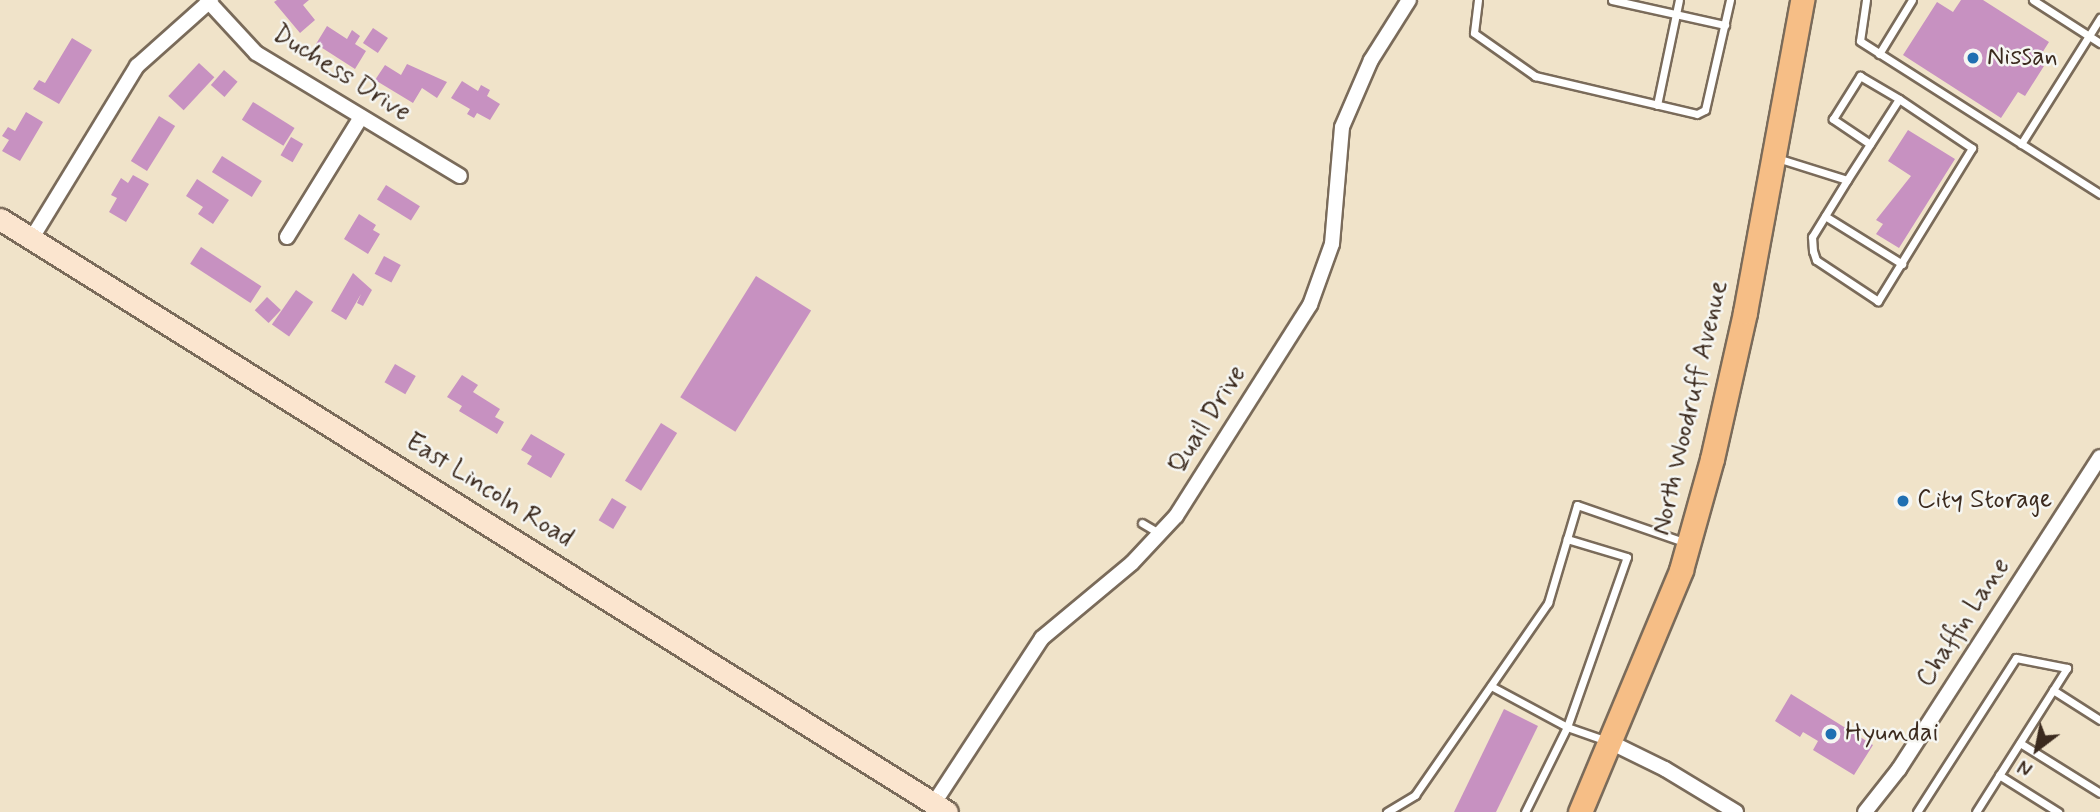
<!DOCTYPE html>
<style>
body{margin:0}
#map{position:relative;width:2100px;height:812px;overflow:hidden;background:#f0e3c9;font-family:Mynerve,sans-serif}
div>[style]{position:absolute}
.building>*{inset:0;background:#c791c1;transform-origin:0 0}
.roads{filter:drop-shadow(2px 0 #7a6b5a) drop-shadow(-2px 0 #7a6b5a) drop-shadow(0 2px #7a6b5a) drop-shadow(0 -2px #7a6b5a)}
.service>*{height:7px;margin:-3.5px;padding:0 3.5px;transform-origin:3.5px;border-radius:3.5px;background:#fff}
.minor>*{height:14px;margin:-7px;padding:0 7px;transform-origin:7px;border-radius:7px;background:#fff}
.secondary>*{height:21px;margin:-10.5px;padding:0 10.5px;transform-origin:10.5px;border-radius:10.5px;background:#fbe5cf}
.primary>*{height:23px;margin:-11.5px;padding:0 11.5px;transform-origin:11.5px;border-radius:11.5px;background:#f6be86}
.dots>*{width:19px;height:19px;translate:-50% -50%;box-sizing:border-box;border:4px solid #f6f6f2;border-radius:50%}
span{translate:-50% -50%;white-space:nowrap;text-align:center;line-height:1.15;-webkit-text-stroke:5px #f6f6f2;paint-order:stroke}
.poi-label{font-size:26px;color:#3b2a1e}
.left{translate:0 -50%;text-align:left}
.street-label{font-size:26px;color:#3b2a1e}
.north{position:absolute;left:2002px;top:714px;width:70px;height:70px;-webkit-text-stroke:5px #f6f6f2;paint-order:stroke;rotate:212deg;font-size:19px;font-weight:700;line-height:28px;text-align:center;color:#3b2a1e}
.north::after{content:'';display:block;margin:auto;width:24px;height:32px;background:#3b2a1e;clip-path:polygon(50% 0,100% 100%,50% 72%,0 100%)}
</style>
<div id="map">
<div class="building">
<i style="clip-path:polygon(277px 0,309px 0,303px 5px,315px 20px,300px 33px,274px 2px)"></i>
<i style="clip-path:polygon(1961px 0,1983px 0,2049px 42px,2037px 61px,2044px 66px,2025px 96px,2018px 92px,2001px 118px,1903px 55px,1937px 2px,1953px 12px)"></i>
<i style="clip-path:polygon(327px 26px,347px 39px,352px 30px,360px 36px,355px 44px,366px 51px,355px 69px,316px 44px)"></i>
<i style="left:373px;top:28px;width:18px;height:18px;rotate:34deg"></i>
<i style="clip-path:polygon(72px 38px,92px 50px,59px 104px,33px 89px,39px 80px,45px 83px)"></i>
<i style="left:199px;top:63px;width:21px;height:45px;rotate:43deg"></i>
<i style="clip-path:polygon(407px 64px,447px 82px,437px 98px,422px 88px,413px 103px,375px 80px,385px 65px,401px 75px)"></i>
<i style="left:224px;top:70px;width:18px;height:20px;rotate:41deg"></i>
<i style="clip-path:polygon(462px 81px,478px 91px,481px 85px,490px 90px,487px 96px,500px 104px,490px 120px,477px 113px,474px 118px,467px 114px,470px 109px,451px 98px)"></i>
<i style="left:253px;top:102px;width:49px;height:21px;rotate:32deg"></i>
<i style="clip-path:polygon(26px 112px,43px 122px,20px 161px,2px 151px,9px 140px,2px 136px,8px 127px,15px 131px)"></i>
<i style="left:159px;top:116px;width:19px;height:53px;rotate:32deg"></i>
<i style="clip-path:polygon(1908px 130px,1955px 159px,1899px 248px,1876px 234px,1883px 224px,1876px 220px,1911px 176px,1888px 161px)"></i>
<i style="left:291px;top:137px;width:14px;height:21px;rotate:30deg"></i>
<i style="left:222px;top:156px;width:47px;height:19px;rotate:32deg"></i>
<i style="clip-path:polygon(133px 175px,149px 184px,126px 222px,109px 212px,117px 198px,111px 195px,121px 178px,128px 183px)"></i>
<i style="clip-path:polygon(197px 179px,229px 200px,213px 224px,198px 214px,203px 207px,186px 196px)"></i>
<i style="left:386px;top:185px;width:40px;height:17px;rotate:32deg"></i>
<i style="clip-path:polygon(359px 214px,376px 225px,373px 230px,380px 234px,368px 254px,344px 239px)"></i>
<i style="left:201px;top:247px;width:72px;height:20px;rotate:33deg"></i>
<i style="left:384px;top:256px;width:19px;height:20px;rotate:28deg"></i>
<i style="clip-path:polygon(353px 273px,372px 290px,363px 306px,357px 303px,361px 294px,346px 320px,331px 311px)"></i>
<i style="left:756px;top:276px;width:65px;height:143px;rotate:32deg"></i>
<i style="left:296px;top:290px;width:21px;height:42px;rotate:35deg"></i>
<i style="left:267px;top:297px;width:19px;height:18px;rotate:43deg"></i>
<i style="left:395px;top:364px;width:24px;height:21px;rotate:30deg"></i>
<i style="clip-path:polygon(462px 375px,478px 385px,473px 392px,500px 409px,495px 417px,504px 422px,497px 434px,459px 411px,462px 406px,447px 397px)"></i>
<i style="left:661px;top:423px;width:19px;height:68px;rotate:32deg"></i>
<i style="clip-path:polygon(531px 434px,565px 454px,551px 478px,527px 464px,532px 456px,521px 450px)"></i>
<i style="left:612px;top:498px;width:17px;height:26px;rotate:31deg"></i>
<i style="clip-path:polygon(1791px 694px,1873px 745px,1854px 775px,1813px 750px,1818px 741px,1803px 732px,1800px 737px,1775px 721px)"></i>
<i style="clip-path:polygon(1504px 709px,1538px 726px,1496px 812px,1454px 812px)"></i>
</div>
<div class="roads">
<div class="service">
<i style="left:1478px;top:0;width:33px;rotate:97deg"></i>
<i style="left:1474px;top:33px;width:75px;rotate:35.2deg"></i>
<i style="left:1535px;top:76px;width:166px;rotate:13.2deg"></i>
<i style="left:1697px;top:114px;width:9px;rotate:-27deg"></i>
<i style="left:1705px;top:110px;width:113px;rotate:-77.2deg"></i>
<i style="left:1612px;top:0;width:116px;rotate:12.5deg"></i>
<i style="left:1866px;top:0;width:41px;rotate:98.3deg"></i>
<i style="left:1860px;top:41px;width:285px;rotate:32.5deg"></i>
<i style="left:2033px;top:0;width:80px;rotate:32.7deg"></i>
<i style="left:1879px;top:54px;width:63px;rotate:-58.6deg"></i>
<i style="left:1657px;top:105px;width:107px;rotate:-78.2deg"></i>
<i style="left:1870px;top:144px;width:45px;rotate:-146deg"></i>
<i style="left:1833px;top:119px;width:51px;rotate:-57.9deg"></i>
<i style="left:1860px;top:76px;width:45px;rotate:30.5deg"></i>
<i style="left:2021px;top:144px;width:149px;rotate:-57.9deg"></i>
<i style="left:1777px;top:158px;width:73px;rotate:17.4deg"></i>
<i style="left:1847px;top:180px;width:96px;rotate:-57.3deg"></i>
<i style="left:1899px;top:99px;width:88px;rotate:33.9deg"></i>
<i style="left:1972px;top:148px;width:180px;rotate:121.6deg"></i>
<i style="left:1878px;top:301px;width:74px;rotate:-146.5deg"></i>
<i style="left:1816px;top:260px;width:9px;rotate:-108deg"></i>
<i style="left:1813px;top:251px;width:14px;rotate:-94deg"></i>
<i style="left:1812px;top:237px;width:67px;rotate:-58.4deg"></i>
<i style="left:1825px;top:216px;width:91px;rotate:31.9deg"></i>
<i style="left:1142px;top:523px;width:21px;rotate:31deg"></i>
<i style="left:1491px;top:686px;width:86px;rotate:28.3deg"></i>
<i style="left:1567px;top:727px;width:42px;rotate:19.3deg"></i>
<i style="left:2053px;top:690px;width:56px;rotate:32.6deg"></i>
<i style="left:2020px;top:743px;width:94px;rotate:32deg"></i>
<i style="left:1999px;top:775px;width:70px;rotate:32.1deg"></i>
<i style="left:1387px;top:812px;width:33px;rotate:-31deg"></i>
<i style="left:1415px;top:795px;width:234px;rotate:-55.3deg"></i>
<i style="left:1548px;top:603px;width:102px;rotate:-73.5deg"></i>
<i style="left:1577px;top:505px;width:113px;rotate:19.1deg"></i>
<i style="left:1525px;top:812px;width:95px;rotate:-63.7deg"></i>
<i style="left:1567px;top:727px;width:180px;rotate:-70.6deg"></i>
<i style="left:1627px;top:557px;width:63px;rotate:-163.3deg"></i>
<i style="left:1917px;top:812px;width:183px;rotate:-57.3deg"></i>
<i style="left:2016px;top:658px;width:52px;rotate:11.1deg"></i>
<i style="left:2067px;top:668px;width:170px;rotate:122.3deg"></i>
</div>
<div class="minor">
<i style="left:207px;top:0;width:72px;rotate:47.2deg"></i>
<i style="left:256px;top:53px;width:238px;rotate:31.1deg"></i>
<i style="left:287px;top:237px;width:141px;rotate:-58.3deg"></i>
<i style="left:32px;top:238px;width:202px;rotate:-58.6deg"></i>
<i style="left:137px;top:66px;width:99px;rotate:-41.7deg"></i>
<i style="left:1612px;top:743px;width:59px;rotate:26.1deg"></i>
<i style="left:1665px;top:769px;width:83px;rotate:31.2deg"></i>
<i style="left:934px;top:803px;width:197px;rotate:-56.8deg"></i>
<i style="left:1042px;top:638px;width:117px;rotate:-39.8deg"></i>
<i style="left:1132px;top:563px;width:64px;rotate:-46.9deg"></i>
<i style="left:1176px;top:516px;width:250px;rotate:-57.6deg"></i>
<i style="left:1310px;top:305px;width:65px;rotate:-70.2deg"></i>
<i style="left:1332px;top:244px;width:117px;rotate:-85.1deg"></i>
<i style="left:1342px;top:127px;width:73px;rotate:-66.6deg"></i>
<i style="left:1371px;top:60px;width:71px;rotate:-57.7deg"></i>
<i style="left:1865px;top:812px;width:55px;rotate:-51.7deg"></i>
<i style="left:1899px;top:769px;width:371px;rotate:-57.2deg"></i>
</div>
<div class="secondary">
<i style="left:0;top:219px;width:1117px;rotate:32.05deg"></i>
</div>
<div class="primary">
<i style="left:1580px;top:812px;width:262px;rotate:-67.3deg"></i>
<i style="left:1681px;top:570px;width:115px;rotate:-74.4deg"></i>
<i style="left:1712px;top:459px;width:151px;rotate:-77.3deg"></i>
<i style="left:1745px;top:312px;width:317px;rotate:-79.6deg"></i>
</div>
</div>
<div class="dots">
<i style="left:1973px;top:58px;background:#1f6fb2"></i>
<i style="left:1903px;top:501px;background:#1f6fb2"></i>
<i style="left:1831px;top:734px;background:#1f6fb2"></i>
</div>
<div class="poi-label">
<span class="left" style="left:1987px;top:58px">Nissan</span>
<span class="left" style="left:1917px;top:501px">City Storage</span>
<span class="left" style="left:1845px;top:734px">Hyundai</span>
</div>
<div class="street-label">
<span style="left:341px;top:74px;rotate:32deg">Duchess Drive</span>
<span style="left:1691px;top:408px;rotate:-77deg">North Woodruff Avenue</span>
<span style="left:1208px;top:420px;rotate:-58deg">Quail Drive</span>
<span style="left:489px;top:491px;rotate:32deg">East Lincoln Road</span>
<span style="left:1964px;top:623px;rotate:-57deg">Chaffin Lane</span>
</div>
<div class="north">N</div>
</div>
